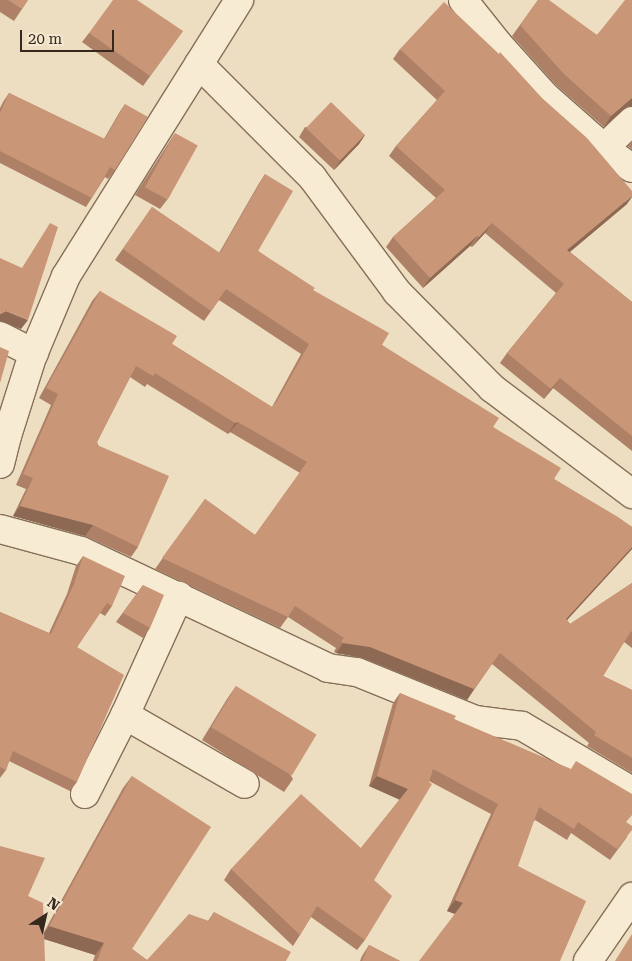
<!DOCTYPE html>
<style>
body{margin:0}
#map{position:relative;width:632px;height:961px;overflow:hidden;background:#eddec1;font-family:"Roboto Serif",serif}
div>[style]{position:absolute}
.roads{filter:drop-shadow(1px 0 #866f59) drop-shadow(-1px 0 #866f59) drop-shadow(0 1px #866f59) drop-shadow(0 -1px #866f59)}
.street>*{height:28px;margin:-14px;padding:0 14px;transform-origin:14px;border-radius:14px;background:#f8ebd4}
.secondary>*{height:28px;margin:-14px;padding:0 14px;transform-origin:14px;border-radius:14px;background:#f8ebd4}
.wall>*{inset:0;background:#ae8167}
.shaded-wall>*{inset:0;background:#8d6954}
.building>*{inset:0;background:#ca9678;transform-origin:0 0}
span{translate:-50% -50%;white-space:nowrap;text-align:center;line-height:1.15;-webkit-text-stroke:4px #f4e8d0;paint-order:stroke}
.north{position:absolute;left:20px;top:891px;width:50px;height:50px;-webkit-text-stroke:4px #f4e8d0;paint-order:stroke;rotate:35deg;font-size:14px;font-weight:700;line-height:20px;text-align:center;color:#36281d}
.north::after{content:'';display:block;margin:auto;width:18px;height:22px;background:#36281d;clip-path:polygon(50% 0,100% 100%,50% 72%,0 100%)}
.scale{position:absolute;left:20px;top:30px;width:94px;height:22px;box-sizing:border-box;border:2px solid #36281d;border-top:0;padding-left:6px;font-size:15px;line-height:18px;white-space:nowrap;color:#36281d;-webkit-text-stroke:4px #f4e8d0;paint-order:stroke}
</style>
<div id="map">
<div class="roads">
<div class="street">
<i style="left:463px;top:0;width:56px;rotate:51.5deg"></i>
<i style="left:498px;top:44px;width:70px;rotate:47.9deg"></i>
<i style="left:545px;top:96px;width:79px;rotate:41.4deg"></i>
<i style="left:604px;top:148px;width:34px;rotate:36deg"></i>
<i style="left:199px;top:64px;width:160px;rotate:45deg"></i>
<i style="left:312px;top:177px;width:143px;rotate:53.5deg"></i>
<i style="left:397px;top:292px;width:135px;rotate:45.3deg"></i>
<i style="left:492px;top:388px;width:176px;rotate:37.1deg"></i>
<i style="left:604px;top:148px;width:39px;rotate:-44deg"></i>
<i style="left:0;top:336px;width:38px;rotate:27deg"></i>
<i style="left:0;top:529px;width:84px;rotate:15.2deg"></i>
<i style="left:81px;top:551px;width:273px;rotate:25.3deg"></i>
<i style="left:328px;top:668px;width:29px;rotate:8deg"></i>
<i style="left:357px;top:672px;width:127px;rotate:22.1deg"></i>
<i style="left:475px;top:720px;width:47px;rotate:7.3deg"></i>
<i style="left:522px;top:726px;width:128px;rotate:30.6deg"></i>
<i style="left:125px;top:715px;width:138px;rotate:29.9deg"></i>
<i style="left:85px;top:794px;width:89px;rotate:-63.1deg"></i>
<i style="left:125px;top:715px;width:131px;rotate:-65.6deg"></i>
<i style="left:588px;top:961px;width:78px;rotate:-55.5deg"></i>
</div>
<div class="secondary">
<i style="left:0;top:464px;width:29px;rotate:-76deg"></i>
<i style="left:7px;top:436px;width:83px;rotate:-72.4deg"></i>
<i style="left:32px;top:357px;width:88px;rotate:-67.2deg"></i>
<i style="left:66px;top:276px;width:326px;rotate:-57.9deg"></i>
</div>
</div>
<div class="wall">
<i style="clip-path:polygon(0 0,28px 0,14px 21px,0 12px)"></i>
<i style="clip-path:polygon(538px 0,597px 35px,632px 0,632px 106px,628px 106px,604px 127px,556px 85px,512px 36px)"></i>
<i style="clip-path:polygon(183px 31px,143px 86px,82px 42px,89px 33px)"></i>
<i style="clip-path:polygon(400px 49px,627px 204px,570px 252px,632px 302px,632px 451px,553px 388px,544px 399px,500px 363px,507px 353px,556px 293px,485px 233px,472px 247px,470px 246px,423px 288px,386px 247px,393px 237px,436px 198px,389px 156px,396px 146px,437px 100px,393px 59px)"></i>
<i style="clip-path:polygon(9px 93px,104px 139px,119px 113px,125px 104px,115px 170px,108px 179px,105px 177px,86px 207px,0 163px,0 108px,3px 102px)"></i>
<i style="clip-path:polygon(305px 127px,365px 135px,359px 144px,334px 170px,299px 137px)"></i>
<i style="clip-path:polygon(175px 133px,167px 200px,160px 209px,135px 195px)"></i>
<i style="clip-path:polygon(632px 141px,632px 149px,628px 146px)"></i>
<i style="clip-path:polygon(265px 174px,258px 251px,313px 290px,382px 345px,493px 427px,554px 479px,632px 527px,632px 549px,567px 620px,570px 624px,632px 583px,632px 648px,624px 642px,603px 676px,632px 690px,632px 773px,587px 746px,589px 743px,492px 664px,467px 700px,363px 658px,336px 653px,334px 652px,336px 648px,288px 617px,280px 628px,155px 569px,205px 499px,255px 535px,300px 473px,230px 432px,228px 434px,147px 384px,145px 387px,130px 377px,97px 442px,138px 547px,131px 557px,85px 536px,13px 516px,26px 489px,16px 485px,51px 405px,39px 398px,92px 301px,100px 291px,172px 344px,272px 407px,301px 354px,219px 300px,204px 321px,115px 260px,152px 207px,219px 253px,258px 185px)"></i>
<i style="clip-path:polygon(83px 556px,112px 606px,105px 616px,100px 613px,77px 647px,77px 782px,70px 791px,9px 761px,6px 770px,0 778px,0 612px,49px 633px,67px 594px,76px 566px)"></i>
<i style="clip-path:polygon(143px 585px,150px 628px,143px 638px,116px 622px)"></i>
<i style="clip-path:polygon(236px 686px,293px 779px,284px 792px,202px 740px,227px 699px)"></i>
<i style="clip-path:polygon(400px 693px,454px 719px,627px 823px,627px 837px,610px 860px,571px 833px,567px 840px,535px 820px,455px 914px,447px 911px,491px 814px,429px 781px,374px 880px,365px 940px,357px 950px,311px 917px,300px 935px,293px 946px,224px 880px,231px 869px,361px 848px,400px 799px,369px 786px,393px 703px)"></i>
<i style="clip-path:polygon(132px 776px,132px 949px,147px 960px,208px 921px,214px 912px,286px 961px,93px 961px,95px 955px,44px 939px,28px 896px,44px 932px,123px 788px)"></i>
<i style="clip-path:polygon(369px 945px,400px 961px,360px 961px,362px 956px)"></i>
</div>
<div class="shaded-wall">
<i style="clip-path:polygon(632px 98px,632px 106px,628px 106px,604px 127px,611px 116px)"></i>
<i style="clip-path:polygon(365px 135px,359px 144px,334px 170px,340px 161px)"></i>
<i style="clip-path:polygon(632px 196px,632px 197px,627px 204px,560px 260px,567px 250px)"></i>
<i style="clip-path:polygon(492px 223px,485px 233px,472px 247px,479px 237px)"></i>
<i style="clip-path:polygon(477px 236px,470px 246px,423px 288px,430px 278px)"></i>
<i style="clip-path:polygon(6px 311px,28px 320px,21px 329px,0 321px,0 314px)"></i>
<i style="clip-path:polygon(560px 378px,553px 388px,544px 399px,551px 389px)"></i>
<i style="clip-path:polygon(238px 422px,230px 432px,228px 434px,235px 423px)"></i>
<i style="clip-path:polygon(20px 506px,93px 525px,85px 536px,13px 516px)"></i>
<i style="clip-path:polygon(632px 547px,632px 549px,558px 630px,566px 619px)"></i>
<i style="clip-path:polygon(343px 643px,370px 647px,474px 689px,467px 700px,363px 658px,336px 653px)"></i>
<i style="clip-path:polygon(377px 776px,408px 789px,400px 800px,369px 786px)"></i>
<i style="clip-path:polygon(455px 900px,463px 903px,455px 914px,447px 911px)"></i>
<i style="clip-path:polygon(49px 926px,104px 943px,95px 955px,41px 938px)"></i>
</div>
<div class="building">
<i style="clip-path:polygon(8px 0,28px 0,22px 9px)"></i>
<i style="clip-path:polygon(113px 0,137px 0,183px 31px,150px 76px,89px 33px)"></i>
<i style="clip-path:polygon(538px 0,549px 0,597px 35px,625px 0,632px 0,632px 98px,611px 116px,564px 74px,520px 25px)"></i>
<i style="clip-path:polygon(444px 2px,499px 54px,500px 52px,542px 98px,587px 138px,632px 191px,632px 196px,567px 250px,632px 302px,632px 436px,560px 378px,551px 389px,507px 353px,564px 284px,492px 223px,479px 237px,477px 236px,430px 278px,393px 237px,445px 190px,396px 146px,445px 91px,400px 49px)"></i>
<i style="clip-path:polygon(9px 93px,105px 139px,125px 104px,148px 117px,115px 170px,110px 167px,92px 198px,0 151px,0 113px)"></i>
<i style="left:331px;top:102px;width:47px;height:36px;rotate:44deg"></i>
<i style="left:175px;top:133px;width:26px;height:62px;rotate:29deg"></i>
<i style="clip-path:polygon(265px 174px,293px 191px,258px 251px,315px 288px,313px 290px,389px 333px,382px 345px,499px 418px,493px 427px,561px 468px,554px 479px,618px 517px,632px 527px,632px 547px,566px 619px,570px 624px,632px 583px,632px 632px,631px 631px,603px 676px,632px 690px,632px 758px,594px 735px,596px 732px,500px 653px,474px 689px,370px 647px,343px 643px,341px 641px,344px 638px,295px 606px,288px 617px,162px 558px,205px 499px,255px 535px,307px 462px,238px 422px,235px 423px,155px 373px,153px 376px,136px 366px,97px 442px,97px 445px,169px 476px,138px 547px,93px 525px,20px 506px,33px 478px,23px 474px,58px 394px,46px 388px,100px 291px,177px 336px,172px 344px,272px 407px,277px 401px,309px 344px,226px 289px,211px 311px,123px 249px,152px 207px,220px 253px)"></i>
<i style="clip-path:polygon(50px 223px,58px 227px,28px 320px,6px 311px,0 314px,0 258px,22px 268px)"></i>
<i style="clip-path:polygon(0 347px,9px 351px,0 383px)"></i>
<i style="clip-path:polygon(83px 556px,125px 576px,112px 606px,107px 603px,77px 647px,124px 675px,77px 782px,13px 751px,6px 770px,0 767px,0 612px,51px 634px,74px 584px)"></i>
<i style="clip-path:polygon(143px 585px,164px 595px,150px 628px,123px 613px)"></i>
<i style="left:236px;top:686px;width:94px;height:48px;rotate:31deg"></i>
<i style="clip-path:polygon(400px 693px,456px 716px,454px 719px,571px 769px,576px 761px,632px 794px,632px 815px,626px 822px,632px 826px,632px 830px,617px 849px,578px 822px,574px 829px,539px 807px,518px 866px,586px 901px,560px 961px,419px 961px,463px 903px,455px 900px,498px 804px,433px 769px,429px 782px,432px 784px,374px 880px,392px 896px,365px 940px,317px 906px,300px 935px,231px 869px,301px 794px,361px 848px,408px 789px,377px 776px)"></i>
<i style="clip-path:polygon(132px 776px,211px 827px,132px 949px,147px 960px,189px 914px,209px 921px,214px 912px,291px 952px,286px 961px,97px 961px,104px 943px,49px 926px)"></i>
<i style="clip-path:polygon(0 846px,45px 858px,28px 896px,43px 903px,45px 961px,0 961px)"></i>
<i style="clip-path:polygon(632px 934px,632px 961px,615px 961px)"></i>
<i style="clip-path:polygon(369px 945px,400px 961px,362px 961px)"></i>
</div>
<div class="north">N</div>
<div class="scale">20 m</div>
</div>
